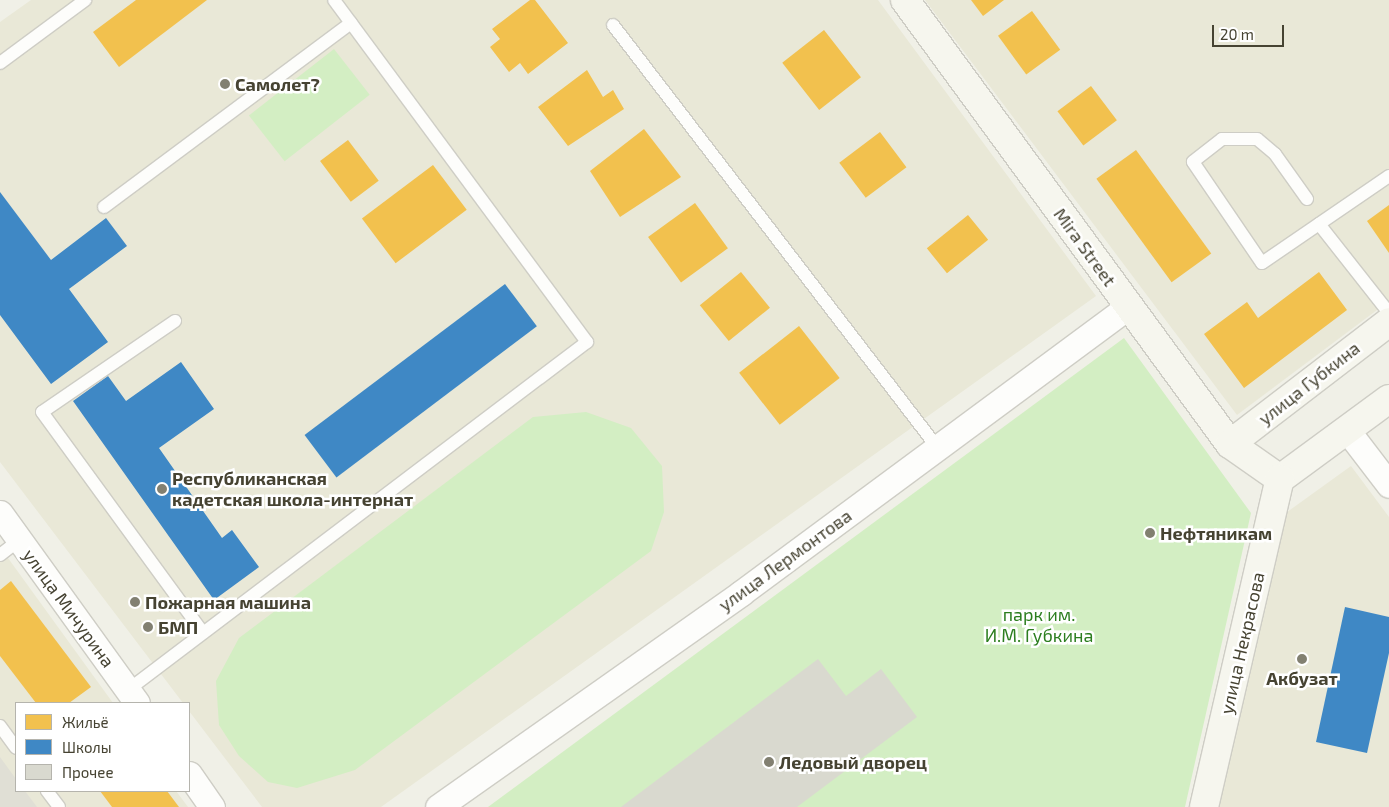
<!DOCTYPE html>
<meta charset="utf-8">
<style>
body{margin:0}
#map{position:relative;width:1389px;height:807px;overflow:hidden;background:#f0f0e7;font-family:"Exo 2",sans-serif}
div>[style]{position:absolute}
.residential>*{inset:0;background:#e9e8d7}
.industrial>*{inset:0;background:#e0dfd5}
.green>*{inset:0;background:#d3eec3;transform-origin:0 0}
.homes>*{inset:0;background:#f2c14e;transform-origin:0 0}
.schools>*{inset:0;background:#3f88c5;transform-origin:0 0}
.building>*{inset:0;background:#d9d9cf}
.roads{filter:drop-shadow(1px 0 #cecdc5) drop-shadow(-1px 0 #cecdc5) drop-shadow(0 1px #cecdc5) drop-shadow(0 -1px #cecdc5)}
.lane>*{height:12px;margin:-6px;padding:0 6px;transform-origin:6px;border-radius:6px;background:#fdfdfb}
.street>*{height:25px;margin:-12.5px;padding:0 12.5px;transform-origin:12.5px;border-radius:12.5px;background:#fdfdfb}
.secondary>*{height:28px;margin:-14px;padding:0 14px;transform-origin:14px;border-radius:14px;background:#f6f6ee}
.dots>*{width:14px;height:14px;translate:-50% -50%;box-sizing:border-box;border:2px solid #fff;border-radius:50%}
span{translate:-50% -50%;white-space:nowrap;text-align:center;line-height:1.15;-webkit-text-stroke:5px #fff;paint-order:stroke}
.poi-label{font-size:18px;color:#464332;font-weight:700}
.left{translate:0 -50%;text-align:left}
.street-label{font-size:18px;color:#464332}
.park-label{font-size:18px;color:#2c7e1f}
.legend{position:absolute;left:15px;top:702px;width:175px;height:90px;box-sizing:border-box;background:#fff;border:1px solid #b5b4ad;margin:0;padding:6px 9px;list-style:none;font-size:15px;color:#464332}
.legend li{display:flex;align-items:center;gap:10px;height:25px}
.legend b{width:25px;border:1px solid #b5b4ad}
.scale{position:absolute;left:1212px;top:25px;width:72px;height:22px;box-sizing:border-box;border:2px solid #464332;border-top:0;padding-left:6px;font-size:15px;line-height:18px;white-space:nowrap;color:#464332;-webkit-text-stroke:4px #fff;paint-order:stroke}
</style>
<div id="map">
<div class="residential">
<i style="clip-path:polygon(31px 0,878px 0,1096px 296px,381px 807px,262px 807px,189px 711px,189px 703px,183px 703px,0 462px,0 22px)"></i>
<i style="clip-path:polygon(925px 0,1389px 0,1389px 301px,1237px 415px)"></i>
<i style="clip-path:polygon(1351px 466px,1389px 517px,1389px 807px,1216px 807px,1283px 515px)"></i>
<i style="clip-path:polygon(0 547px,113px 703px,16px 703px,16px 791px,176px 791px,188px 807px,0 807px)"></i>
</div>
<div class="industrial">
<i style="clip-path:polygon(0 757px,16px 779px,16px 791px,25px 791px,37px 807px,0 807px)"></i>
</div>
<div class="green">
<i style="left:334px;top:49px;width:58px;height:108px;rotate:52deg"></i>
<i style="clip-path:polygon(1124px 338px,1251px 513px,1185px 807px,488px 807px)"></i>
<i style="clip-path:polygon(586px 412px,631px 428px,662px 466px,664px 512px,651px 551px,355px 770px,297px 788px,268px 782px,239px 756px,219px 725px,216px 681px,239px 638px,533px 417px)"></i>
</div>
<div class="homes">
<i style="clip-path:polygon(136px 0,207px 0,119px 67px,93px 32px)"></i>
<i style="clip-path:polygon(530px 0,535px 0,568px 43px,528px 74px,520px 63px,509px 72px,490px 47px,500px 39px,492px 29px)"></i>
<i style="clip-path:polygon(971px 0,1004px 0,983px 16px)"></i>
<i style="left:1032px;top:11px;width:48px;height:42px;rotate:54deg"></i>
<i style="left:824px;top:30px;width:60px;height:53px;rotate:52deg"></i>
<i style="clip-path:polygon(587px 70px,603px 97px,613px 90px,624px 109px,568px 146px,538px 107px)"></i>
<i style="left:1091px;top:86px;width:43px;height:42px;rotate:53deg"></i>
<i style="clip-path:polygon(644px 129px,681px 177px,620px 217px,590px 171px)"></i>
<i style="left:880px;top:132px;width:44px;height:51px;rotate:53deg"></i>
<i style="left:348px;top:140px;width:51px;height:35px;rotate:53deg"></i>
<i style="left:1136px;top:150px;width:128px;height:49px;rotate:54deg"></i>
<i style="left:433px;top:165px;width:56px;height:89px;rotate:53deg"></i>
<i style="left:695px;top:203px;width:56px;height:58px;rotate:54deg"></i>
<i style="clip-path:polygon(1389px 205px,1389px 253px,1367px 221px)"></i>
<i style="left:968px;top:215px;width:32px;height:53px;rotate:51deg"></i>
<i style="left:741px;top:272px;width:46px;height:53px;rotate:51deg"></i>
<i style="clip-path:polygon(1319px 272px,1347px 310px,1244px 388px,1204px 334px,1247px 302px,1258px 318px)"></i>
<i style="left:799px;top:326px;width:66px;height:76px;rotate:52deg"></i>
<i style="clip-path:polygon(11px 581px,91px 687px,69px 703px,36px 703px,0 656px,0 590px)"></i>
<i style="clip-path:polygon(100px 791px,167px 791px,179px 807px,112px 807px)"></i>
</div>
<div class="schools">
<i style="clip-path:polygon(0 192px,51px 260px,106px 218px,127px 246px,69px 289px,108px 342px,51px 384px,0 315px)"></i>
<i style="left:505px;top:284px;width:53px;height:251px;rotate:53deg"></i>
<i style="clip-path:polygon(181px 362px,214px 409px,159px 448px,222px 538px,232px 530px,259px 567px,214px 600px,73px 401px,108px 376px,126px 401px)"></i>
<i style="clip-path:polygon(1345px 607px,1389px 617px,1389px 653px,1367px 753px,1316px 742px)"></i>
</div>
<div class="building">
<i style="clip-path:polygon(818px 659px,846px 696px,881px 669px,917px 717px,797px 807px,621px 807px)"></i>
</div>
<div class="roads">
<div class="lane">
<i style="left:613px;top:25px;width:532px;rotate:52.48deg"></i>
<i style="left:0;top:63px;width:106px;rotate:-36.5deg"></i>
<i style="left:1307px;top:199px;width:55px;rotate:-125.4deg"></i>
<i style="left:1275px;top:154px;width:23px;rotate:-140deg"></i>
<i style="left:1257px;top:139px;width:35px;rotate:180deg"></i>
<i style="left:1222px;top:139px;width:37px;rotate:142deg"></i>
<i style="left:1193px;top:162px;width:122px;rotate:55.7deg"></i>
<i style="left:1262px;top:263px;width:154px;rotate:-34.4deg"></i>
<i style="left:104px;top:207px;width:308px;rotate:-36.7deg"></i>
<i style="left:1319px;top:224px;width:113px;rotate:51.8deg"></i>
<i style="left:175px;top:321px;width:161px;rotate:145.6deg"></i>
<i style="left:42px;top:412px;width:273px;rotate:53.9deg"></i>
<i style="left:0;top:555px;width:24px;rotate:-38deg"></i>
<i style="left:128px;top:690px;width:576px;rotate:-37.17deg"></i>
<i style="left:587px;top:342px;width:425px;rotate:-126.5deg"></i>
<i style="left:0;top:726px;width:27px;rotate:54deg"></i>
<i style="left:47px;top:791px;width:20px;rotate:53deg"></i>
</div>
<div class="street">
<i style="left:1347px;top:430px;width:69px;rotate:52.6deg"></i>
<i style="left:0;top:513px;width:234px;rotate:54.2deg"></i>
<i style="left:189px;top:774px;width:40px;rotate:55.1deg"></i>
<i style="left:438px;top:807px;width:371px;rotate:-35.2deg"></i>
<i style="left:741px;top:593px;width:481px;rotate:-36.5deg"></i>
</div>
<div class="secondary">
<i style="left:905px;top:0;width:550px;rotate:53.8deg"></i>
<i style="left:1230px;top:444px;width:61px;rotate:35deg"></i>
<i style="left:1230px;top:444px;width:200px;rotate:-37.5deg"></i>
<i style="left:1280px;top:479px;width:135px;rotate:-36.3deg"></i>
<i style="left:1204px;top:807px;width:337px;rotate:-77deg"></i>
</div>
</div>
<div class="dots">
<i style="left:225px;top:84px;background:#828071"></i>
<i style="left:162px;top:489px;background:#828071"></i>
<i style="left:1150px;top:533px;background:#828071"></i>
<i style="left:135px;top:602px;background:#828071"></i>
<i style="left:148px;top:627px;background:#828071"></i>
<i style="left:1302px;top:659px;background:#828071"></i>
<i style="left:769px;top:762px;background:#828071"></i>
</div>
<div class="poi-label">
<span class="left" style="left:235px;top:84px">Самолет?</span>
<span class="left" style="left:172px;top:489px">Республиканская<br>кадетская школа-интернат</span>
<span class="left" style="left:1160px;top:533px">Нефтяникам</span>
<span class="left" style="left:145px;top:602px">Пожарная машина</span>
<span class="left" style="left:158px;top:627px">БМП</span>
<span style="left:1302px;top:678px">Акбузат</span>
<span class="left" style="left:779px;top:762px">Ледовый дворец</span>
</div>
<div class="street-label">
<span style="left:1085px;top:247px;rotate:54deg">Mira Street</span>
<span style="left:1309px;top:383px;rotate:-38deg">улица Губкина</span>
<span style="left:785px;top:560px;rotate:-36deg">улица Лермонтова</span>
<span style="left:69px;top:608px;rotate:54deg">улица Мичурина</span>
<span style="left:1242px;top:643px;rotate:-77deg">улица Некрасова</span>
</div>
<div class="park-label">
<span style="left:1039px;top:625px">парк им.<br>И.М. Губкина</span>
</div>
<ul class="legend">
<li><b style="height:14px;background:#f2c14e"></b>Жильё</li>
<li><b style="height:14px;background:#3f88c5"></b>Школы</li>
<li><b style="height:14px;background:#d9d9cf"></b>Прочее</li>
</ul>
<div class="scale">20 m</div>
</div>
